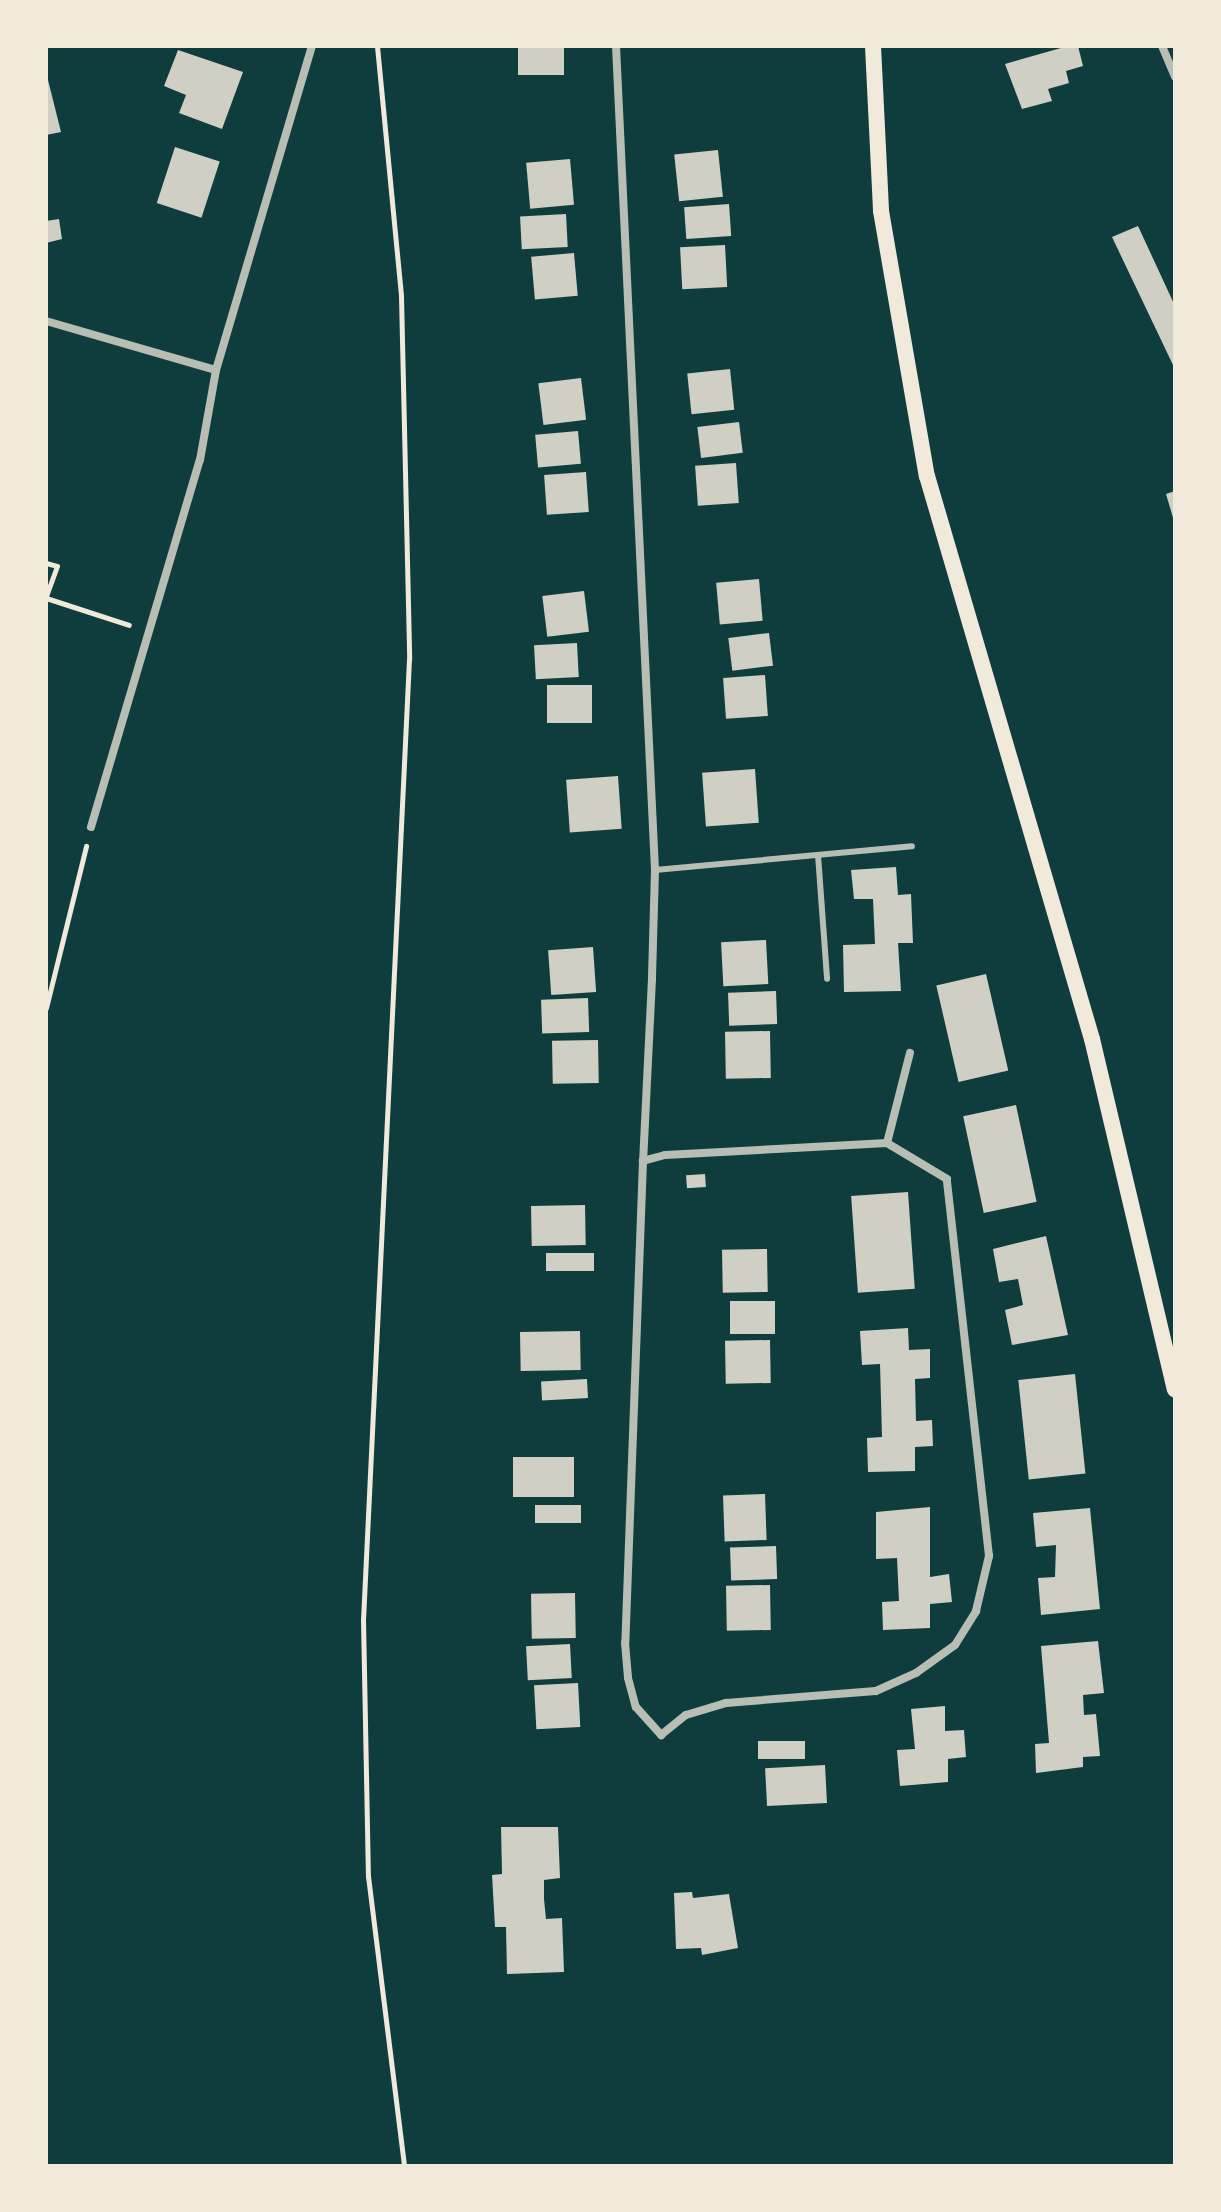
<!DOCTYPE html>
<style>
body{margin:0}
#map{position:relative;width:1221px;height:2212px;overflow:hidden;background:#0f3d3e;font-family:Raleway,sans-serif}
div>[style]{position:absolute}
.building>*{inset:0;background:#cfcfc3;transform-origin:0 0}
.path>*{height:5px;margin:-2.5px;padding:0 2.5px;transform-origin:2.5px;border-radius:2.5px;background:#f1e9da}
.service>*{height:6px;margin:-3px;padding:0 3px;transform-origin:3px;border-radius:3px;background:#b8beb3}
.minor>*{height:8px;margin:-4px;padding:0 4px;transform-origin:4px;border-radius:4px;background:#b8beb3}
.secondary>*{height:16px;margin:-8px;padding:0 8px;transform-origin:8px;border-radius:8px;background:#f1e9da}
span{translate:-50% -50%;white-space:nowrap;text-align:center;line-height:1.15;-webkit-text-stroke:6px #f1e9da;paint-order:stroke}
.frame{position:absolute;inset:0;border:48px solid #f1e9da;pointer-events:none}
</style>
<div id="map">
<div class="building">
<i style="left:518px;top:46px;width:46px;height:29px"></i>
<i style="clip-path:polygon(1068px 46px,1078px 46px,1083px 66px,1066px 71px,1069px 83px,1048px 89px,1052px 101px,1022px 109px,1005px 64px)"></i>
<i style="clip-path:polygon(178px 50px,243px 72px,222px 129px,179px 113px,186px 95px,164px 86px)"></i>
<i style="clip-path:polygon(46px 72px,61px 132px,46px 135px)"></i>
<i style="left:175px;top:147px;width:47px;height:59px;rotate:18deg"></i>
<i style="left:718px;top:150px;width:47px;height:44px;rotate:84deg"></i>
<i style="left:570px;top:159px;width:46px;height:44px;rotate:85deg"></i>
<i style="left:729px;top:204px;width:32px;height:45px;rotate:86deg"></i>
<i style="left:566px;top:214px;width:33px;height:46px;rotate:87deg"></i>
<i style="clip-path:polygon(59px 219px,62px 239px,46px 243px,46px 221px)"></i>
<i style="clip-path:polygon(1138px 226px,1175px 306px,1173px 365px,1112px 237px)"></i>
<i style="left:725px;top:245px;width:42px;height:45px;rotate:87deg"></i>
<i style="left:574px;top:253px;width:43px;height:43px;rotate:85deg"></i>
<i style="left:730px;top:369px;width:41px;height:43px;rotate:84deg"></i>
<i style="left:581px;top:378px;width:42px;height:43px;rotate:83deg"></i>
<i style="left:739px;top:422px;width:31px;height:42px;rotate:83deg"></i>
<i style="left:578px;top:431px;width:33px;height:43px;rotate:85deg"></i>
<i style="left:736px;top:463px;width:40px;height:41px;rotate:86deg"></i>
<i style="left:586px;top:472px;width:40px;height:42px;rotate:86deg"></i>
<i style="clip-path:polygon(1175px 491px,1175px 521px,1174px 521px,1166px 494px)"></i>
<i style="left:759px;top:579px;width:42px;height:43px;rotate:85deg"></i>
<i style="left:584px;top:591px;width:41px;height:42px;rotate:83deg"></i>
<i style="left:769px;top:633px;width:33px;height:41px;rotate:83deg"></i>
<i style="left:577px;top:643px;width:34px;height:43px;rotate:87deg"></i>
<i style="left:765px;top:675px;width:41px;height:42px;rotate:86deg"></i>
<i style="left:592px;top:685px;width:38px;height:45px;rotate:90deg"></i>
<i style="left:755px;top:769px;width:54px;height:53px;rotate:86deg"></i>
<i style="left:618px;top:776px;width:53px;height:52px;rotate:86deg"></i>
<i style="clip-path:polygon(896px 867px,898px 895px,911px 894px,913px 943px,898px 943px,901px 991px,844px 992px,843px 945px,875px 944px,873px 899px,854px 899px,851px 870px)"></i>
<i style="left:766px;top:940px;width:44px;height:45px;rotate:87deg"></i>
<i style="left:593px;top:947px;width:45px;height:45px;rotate:86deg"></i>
<i style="left:986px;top:974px;width:99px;height:51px;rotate:77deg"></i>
<i style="left:776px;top:991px;width:33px;height:48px;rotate:88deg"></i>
<i style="left:588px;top:998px;width:34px;height:47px;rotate:88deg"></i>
<i style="left:770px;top:1031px;width:47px;height:45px;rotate:89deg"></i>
<i style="left:598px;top:1040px;width:43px;height:46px;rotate:89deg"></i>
<i style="left:1016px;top:1105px;width:99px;height:54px;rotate:78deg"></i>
<i style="left:705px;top:1174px;width:13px;height:19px;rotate:86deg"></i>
<i style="left:908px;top:1192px;width:97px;height:57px;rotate:86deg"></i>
<i style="left:585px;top:1205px;width:40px;height:54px;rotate:89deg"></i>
<i style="clip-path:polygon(1046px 1236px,1068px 1335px,1012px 1345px,1005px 1310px,1023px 1305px,1018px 1279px,999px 1282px,993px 1249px)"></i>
<i style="left:767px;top:1249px;width:43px;height:45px;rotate:89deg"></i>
<i style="left:594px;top:1253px;width:18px;height:48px;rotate:90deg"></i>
<i style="left:775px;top:1301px;width:33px;height:45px;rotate:90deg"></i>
<i style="clip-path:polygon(908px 1328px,909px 1350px,930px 1349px,930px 1378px,915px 1379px,916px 1421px,932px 1420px,933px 1446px,915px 1447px,915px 1471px,868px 1472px,867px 1438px,882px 1437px,880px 1364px,862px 1365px,860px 1331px)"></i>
<i style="left:580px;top:1331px;width:39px;height:60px;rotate:89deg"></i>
<i style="left:770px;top:1340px;width:43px;height:45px;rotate:89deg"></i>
<i style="left:1075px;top:1374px;width:100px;height:57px;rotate:84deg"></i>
<i style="left:587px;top:1379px;width:19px;height:46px;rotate:87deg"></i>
<i style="left:574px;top:1457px;width:40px;height:61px;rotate:90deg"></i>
<i style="left:765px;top:1494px;width:46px;height:42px;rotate:88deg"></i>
<i style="left:581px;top:1505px;width:18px;height:46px;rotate:90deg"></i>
<i style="clip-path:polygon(930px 1507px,930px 1577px,949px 1574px,952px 1602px,930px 1604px,930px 1628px,883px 1630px,882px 1602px,899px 1601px,897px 1558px,876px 1559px,876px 1512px)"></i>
<i style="clip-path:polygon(1090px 1508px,1100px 1609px,1041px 1615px,1038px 1578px,1055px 1577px,1056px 1545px,1036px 1547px,1033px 1513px)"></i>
<i style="left:776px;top:1546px;width:33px;height:46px;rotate:88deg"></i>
<i style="left:770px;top:1585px;width:45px;height:44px;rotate:89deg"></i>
<i style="left:575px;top:1593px;width:45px;height:44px;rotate:89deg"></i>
<i style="clip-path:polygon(1098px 1641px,1104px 1693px,1083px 1695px,1084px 1715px,1096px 1714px,1100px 1756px,1083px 1757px,1083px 1767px,1036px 1773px,1035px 1744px,1049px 1743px,1041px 1646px)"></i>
<i style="left:570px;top:1644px;width:34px;height:44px;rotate:87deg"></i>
<i style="left:578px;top:1683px;width:44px;height:44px;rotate:87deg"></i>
<i style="clip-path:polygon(945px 1706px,945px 1731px,964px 1730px,966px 1757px,948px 1759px,948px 1782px,900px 1786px,897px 1750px,915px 1749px,911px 1709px)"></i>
<i style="left:805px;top:1741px;width:18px;height:47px;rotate:90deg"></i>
<i style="left:825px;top:1765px;width:38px;height:60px;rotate:87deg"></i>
<i style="clip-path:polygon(501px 1827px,558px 1827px,560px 1878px,544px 1880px,544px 1899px,546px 1919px,562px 1918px,564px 1972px,507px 1974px,506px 1927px,495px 1927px,492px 1875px,502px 1874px)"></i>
<i style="clip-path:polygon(692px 1892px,693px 1898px,729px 1894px,738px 1948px,702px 1955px,701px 1948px,676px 1949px,674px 1893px)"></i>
</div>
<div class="path">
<i style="left:377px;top:46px;width:251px;rotate:84.5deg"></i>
<i style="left:401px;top:296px;width:363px;rotate:88.7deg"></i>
<i style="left:409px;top:659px;width:961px;rotate:92.74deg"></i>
<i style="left:363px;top:1619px;width:257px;rotate:88.9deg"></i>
<i style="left:368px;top:1876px;width:292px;rotate:82.9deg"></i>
<i style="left:46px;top:563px;width:11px;rotate:15deg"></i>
<i style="left:57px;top:566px;width:33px;rotate:110deg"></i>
<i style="left:46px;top:598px;width:87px;rotate:18deg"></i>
<i style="left:46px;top:1008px;width:167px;rotate:-76.1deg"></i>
</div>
<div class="service">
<i style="left:818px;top:855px;width:124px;rotate:85.8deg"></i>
<i style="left:655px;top:870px;width:258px;rotate:-5.3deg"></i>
</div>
<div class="minor">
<i style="left:616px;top:46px;width:825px;rotate:87.29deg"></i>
<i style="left:655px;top:870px;width:109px;rotate:91.6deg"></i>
<i style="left:652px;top:979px;width:182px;rotate:92.8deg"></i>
<i style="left:643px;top:1161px;width:482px;rotate:92.1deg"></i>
<i style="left:625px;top:1643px;width:35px;rotate:85deg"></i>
<i style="left:628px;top:1678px;width:30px;rotate:75deg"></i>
<i style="left:636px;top:1707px;width:38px;rotate:48deg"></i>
<i style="left:661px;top:1735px;width:32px;rotate:-39deg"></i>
<i style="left:686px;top:1715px;width:42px;rotate:-16.7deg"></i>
<i style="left:726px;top:1703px;width:150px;rotate:-4.6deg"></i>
<i style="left:876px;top:1691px;width:44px;rotate:-24.2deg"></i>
<i style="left:916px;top:1673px;width:48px;rotate:-35.7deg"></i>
<i style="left:955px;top:1645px;width:40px;rotate:-58deg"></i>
<i style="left:976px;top:1611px;width:57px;rotate:-76.7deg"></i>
<i style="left:989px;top:1556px;width:379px;rotate:-96.4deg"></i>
<i style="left:947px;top:1179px;width:70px;rotate:-149deg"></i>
<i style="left:887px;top:1143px;width:222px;rotate:176.9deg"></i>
<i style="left:665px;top:1155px;width:23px;rotate:165deg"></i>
<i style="left:1162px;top:46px;width:33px;rotate:67deg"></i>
<i style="left:46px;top:321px;width:177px;rotate:16.1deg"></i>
<i style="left:91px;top:827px;width:383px;rotate:-73.5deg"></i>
<i style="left:200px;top:460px;width:91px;rotate:-79.9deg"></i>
<i style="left:216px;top:370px;width:338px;rotate:-73.5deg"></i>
<i style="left:887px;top:1143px;width:93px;rotate:-75.7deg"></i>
</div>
<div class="secondary">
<i style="left:873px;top:46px;width:165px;rotate:87.2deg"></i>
<i style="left:881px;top:211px;width:269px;rotate:80.2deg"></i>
<i style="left:927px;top:476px;width:587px;rotate:73.67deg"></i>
<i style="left:1092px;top:1039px;width:360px;rotate:76.7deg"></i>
</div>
<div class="frame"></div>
</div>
